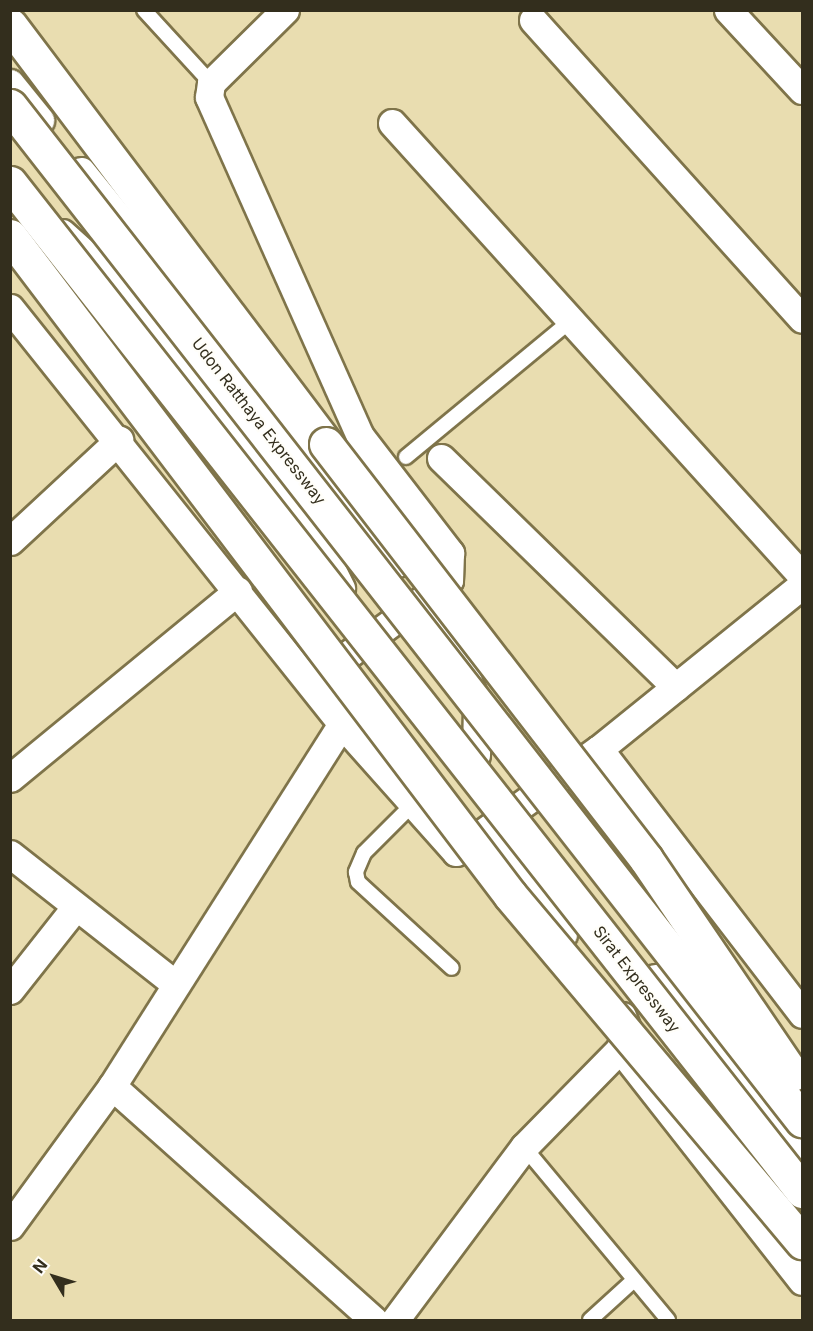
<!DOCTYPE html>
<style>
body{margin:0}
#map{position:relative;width:813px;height:1331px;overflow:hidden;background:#e9ddb0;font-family:Inter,sans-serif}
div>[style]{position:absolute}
.roads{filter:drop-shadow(2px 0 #7f744a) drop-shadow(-2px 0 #7f744a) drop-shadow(0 2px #7f744a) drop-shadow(0 -2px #7f744a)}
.lane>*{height:14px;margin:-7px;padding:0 7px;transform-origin:7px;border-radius:7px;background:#fff}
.street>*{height:27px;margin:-13.5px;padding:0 13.5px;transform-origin:13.5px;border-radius:13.5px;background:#fff}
.highway>*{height:33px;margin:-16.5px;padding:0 16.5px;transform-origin:16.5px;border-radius:16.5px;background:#fff}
.bridges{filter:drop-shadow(2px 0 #7f744a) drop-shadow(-2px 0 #7f744a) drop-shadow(0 2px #7f744a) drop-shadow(0 -2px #7f744a)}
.highway-bridge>*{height:33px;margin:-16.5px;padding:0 16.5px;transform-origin:16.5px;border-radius:16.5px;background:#fff}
span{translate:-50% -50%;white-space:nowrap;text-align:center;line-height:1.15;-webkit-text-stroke:4.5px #fffef9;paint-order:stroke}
.street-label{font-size:16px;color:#332e1d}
.frame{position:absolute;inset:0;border:12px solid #332e1d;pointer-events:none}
.north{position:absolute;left:24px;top:1247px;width:60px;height:60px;-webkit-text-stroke:4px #fffef9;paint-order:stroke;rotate:308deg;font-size:16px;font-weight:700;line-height:24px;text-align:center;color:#332e1d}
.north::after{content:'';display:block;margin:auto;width:21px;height:27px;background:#332e1d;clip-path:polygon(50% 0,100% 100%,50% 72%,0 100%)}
</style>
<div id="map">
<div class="roads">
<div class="lane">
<i style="left:144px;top:10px;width:99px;rotate:47.5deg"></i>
<i style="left:406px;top:457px;width:217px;rotate:-39.6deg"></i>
<i style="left:413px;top:804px;width:69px;rotate:135deg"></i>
<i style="left:364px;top:853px;width:21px;rotate:113deg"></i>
<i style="left:356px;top:872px;width:10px;rotate:79deg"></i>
<i style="left:358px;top:882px;width:127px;rotate:42.5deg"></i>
<i style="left:524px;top:1147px;width:225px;rotate:50.2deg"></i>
<i style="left:590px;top:1320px;width:59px;rotate:-42.3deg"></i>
</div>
<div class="street">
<i style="left:285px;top:10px;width:104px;rotate:135.4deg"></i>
<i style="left:211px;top:83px;width:14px;rotate:98deg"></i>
<i style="left:209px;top:97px;width:371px;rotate:66deg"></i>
<i style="left:360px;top:436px;width:148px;rotate:52.4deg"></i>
<i style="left:450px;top:553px;width:27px;rotate:92deg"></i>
<i style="left:449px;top:580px;width:163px;rotate:143.5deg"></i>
<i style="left:728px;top:10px;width:109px;rotate:47.2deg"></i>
<i style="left:533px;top:20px;width:402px;rotate:48deg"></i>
<i style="left:10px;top:83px;width:48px;rotate:51deg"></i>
<i style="left:392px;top:123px;width:611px;rotate:47.85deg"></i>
<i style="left:81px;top:171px;width:504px;rotate:51.04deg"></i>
<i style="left:62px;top:233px;width:40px;rotate:42deg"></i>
<i style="left:92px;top:260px;width:368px;rotate:51.5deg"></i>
<i style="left:321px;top:548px;width:45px;rotate:63.4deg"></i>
<i style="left:10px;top:308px;width:532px;rotate:51.41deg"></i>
<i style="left:342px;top:724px;width:171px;rotate:48.3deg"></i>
<i style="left:456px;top:852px;width:176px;rotate:-35.8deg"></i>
<i style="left:599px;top:749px;width:261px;rotate:-38.9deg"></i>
<i style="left:441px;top:458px;width:328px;rotate:44.3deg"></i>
<i style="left:10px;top:541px;width:149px;rotate:-42.8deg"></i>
<i style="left:426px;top:598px;width:34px;rotate:53deg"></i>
<i style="left:446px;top:625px;width:85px;rotate:68.6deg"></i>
<i style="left:477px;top:704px;width:51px;rotate:91.1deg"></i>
<i style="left:599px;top:749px;width:334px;rotate:52.5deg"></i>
<i style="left:10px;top:778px;width:295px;rotate:-39.4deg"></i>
<i style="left:483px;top:833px;width:129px;rotate:51.6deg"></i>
<i style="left:10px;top:854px;width:209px;rotate:38.2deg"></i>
<i style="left:655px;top:978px;width:236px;rotate:51.4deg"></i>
<i style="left:10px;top:990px;width:103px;rotate:-51.7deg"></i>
<i style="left:628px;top:1059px;width:282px;rotate:51.9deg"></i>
<i style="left:112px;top:1086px;width:351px;rotate:41.8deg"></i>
<i style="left:10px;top:1226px;width:173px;rotate:-53.9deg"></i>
<i style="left:112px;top:1086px;width:429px;rotate:-57.6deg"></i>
<i style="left:395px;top:1320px;width:216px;rotate:-53.3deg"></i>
<i style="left:524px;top:1147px;width:137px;rotate:-45.6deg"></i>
<i style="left:620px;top:1049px;width:21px;rotate:-71deg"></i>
<i style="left:627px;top:1029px;width:14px;rotate:-111deg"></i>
</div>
<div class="highway">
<i style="left:10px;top:25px;width:525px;rotate:52.98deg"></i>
</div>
</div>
<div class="bridges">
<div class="highway-bridge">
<i style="left:10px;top:106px;width:1287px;rotate:52.01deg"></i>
<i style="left:10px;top:183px;width:1282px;rotate:51.84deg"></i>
<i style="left:10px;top:236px;width:827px;rotate:52.81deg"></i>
<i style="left:510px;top:895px;width:454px;rotate:49.9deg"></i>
<i style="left:326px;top:444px;width:524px;rotate:52.36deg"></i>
<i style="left:646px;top:859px;width:260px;rotate:55.8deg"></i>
</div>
</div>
<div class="street-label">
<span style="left:259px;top:421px;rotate:52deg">Udon Ratthaya Expressway</span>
<span style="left:637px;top:979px;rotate:52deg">Sirat Expressway</span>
</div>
<div class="frame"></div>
<div class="north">N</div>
</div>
